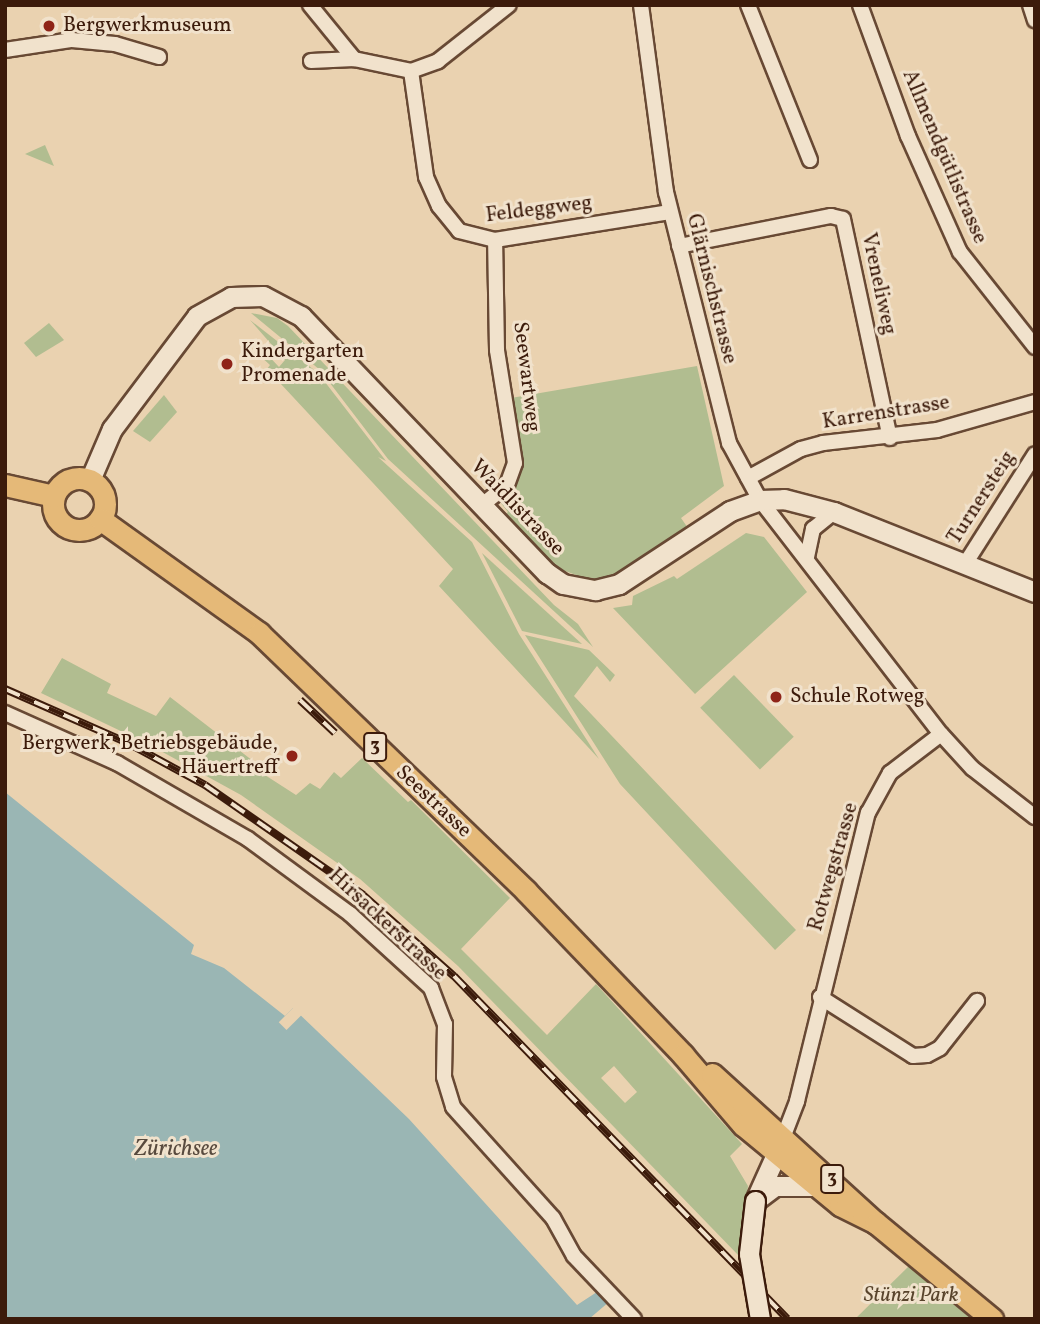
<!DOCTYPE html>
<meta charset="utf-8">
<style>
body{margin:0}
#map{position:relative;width:1040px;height:1324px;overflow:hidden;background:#ead2b0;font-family:Vollkorn,serif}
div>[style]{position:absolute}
.green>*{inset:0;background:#b1bd90;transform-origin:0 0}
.water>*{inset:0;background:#9ab6b4}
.pier>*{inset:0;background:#ead2b0;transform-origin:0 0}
.roads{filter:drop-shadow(2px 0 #684934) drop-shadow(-2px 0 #684934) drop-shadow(0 2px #684934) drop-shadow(0 -2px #684934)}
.street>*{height:14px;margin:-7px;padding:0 7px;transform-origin:7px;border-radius:7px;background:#f1e2cc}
.secondary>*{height:19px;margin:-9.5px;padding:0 9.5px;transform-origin:9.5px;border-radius:9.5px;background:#f1e2cc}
.primary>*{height:21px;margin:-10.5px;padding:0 10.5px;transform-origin:10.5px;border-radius:10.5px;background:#e5b978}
.primary>.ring{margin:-10.5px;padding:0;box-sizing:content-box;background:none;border:21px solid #e5b978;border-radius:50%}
.rail>*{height:8px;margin-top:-4px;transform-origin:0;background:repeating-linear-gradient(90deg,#f1e2cc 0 16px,#3c1b0b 0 32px);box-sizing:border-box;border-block:2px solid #3c1b0b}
.bridges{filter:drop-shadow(2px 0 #3c1b0b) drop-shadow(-2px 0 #3c1b0b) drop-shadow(0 2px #3c1b0b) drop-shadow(0 -2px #3c1b0b)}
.secondary-bridge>*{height:19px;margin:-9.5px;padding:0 9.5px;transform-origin:9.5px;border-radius:9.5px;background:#f1e2cc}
.dots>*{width:19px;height:19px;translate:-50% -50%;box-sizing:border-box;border:4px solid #f1e2cc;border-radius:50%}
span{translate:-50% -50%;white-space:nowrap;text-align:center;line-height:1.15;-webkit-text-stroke:6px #f1e2cc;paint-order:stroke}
.shield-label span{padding:2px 5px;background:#f1e2cc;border:2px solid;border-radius:5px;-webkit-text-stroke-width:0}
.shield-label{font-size:19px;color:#3c1b0b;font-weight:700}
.poi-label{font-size:21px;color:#3c1b0b}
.left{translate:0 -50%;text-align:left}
.right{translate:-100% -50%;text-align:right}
.street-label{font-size:21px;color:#3c1b0b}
.park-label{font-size:21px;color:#59442c;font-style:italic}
.water-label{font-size:23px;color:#584a3e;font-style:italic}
.frame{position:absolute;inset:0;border:7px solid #3c1b0b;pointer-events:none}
</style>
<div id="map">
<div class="green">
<i style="clip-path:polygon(45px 145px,54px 166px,25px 154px)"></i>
<i style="clip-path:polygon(251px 313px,277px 318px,288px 326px,554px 605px,578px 624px,593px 647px,388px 459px,320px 370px)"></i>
<i style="clip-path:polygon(250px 320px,318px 373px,386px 461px,378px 457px,472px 542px,519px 634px,599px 759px,439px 586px,453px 569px,267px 369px,270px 365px,258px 354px,263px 350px,279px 367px,285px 360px)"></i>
<i style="clip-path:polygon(49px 323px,64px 340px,36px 357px,24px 343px)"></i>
<i style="clip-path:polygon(697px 366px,724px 486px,681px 518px,690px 531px,613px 577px,590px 580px,554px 567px,504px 516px,508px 512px,500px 502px,515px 484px,520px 466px,511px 398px)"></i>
<i style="clip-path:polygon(164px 395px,177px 412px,150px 442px,133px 431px)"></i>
<i style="clip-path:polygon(746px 533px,764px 537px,807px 592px,695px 694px,613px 608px,632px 605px,633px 596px,674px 576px,677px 579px)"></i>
<i style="clip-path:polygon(482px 553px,582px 644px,522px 631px)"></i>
<i style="clip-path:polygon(525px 635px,589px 650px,615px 675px,610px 682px,597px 666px,574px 696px,796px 930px,775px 950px,620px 784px)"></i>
<i style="clip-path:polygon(evenodd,62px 658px,111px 684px,107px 693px,156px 716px,170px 697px,257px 764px,254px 768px,296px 795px,310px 783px,320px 789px,334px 772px,341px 778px,362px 758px,408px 802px,411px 800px,510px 898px,461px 949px,547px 1035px,596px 984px,742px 1144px,730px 1156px,748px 1186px,739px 1256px,458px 966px,360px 879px,241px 795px,148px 744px,41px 693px,62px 658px,614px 1066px,637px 1092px,625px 1103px,601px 1078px,614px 1066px)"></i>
<i style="left:734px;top:675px;width:86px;height:47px;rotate:46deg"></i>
<i style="clip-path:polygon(909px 1266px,960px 1307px,974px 1319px,855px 1319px)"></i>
</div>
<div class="water">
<i style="clip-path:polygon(5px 792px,194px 945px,191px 954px,224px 968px,285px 1016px,293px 1008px,409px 1119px,577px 1305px,600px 1290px,610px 1301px,589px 1319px,5px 1319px)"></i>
</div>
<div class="pier">
<i style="left:295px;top:1006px;width:11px;height:23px;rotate:45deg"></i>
</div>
<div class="roads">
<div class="street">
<i style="left:310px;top:5px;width:70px;rotate:50.8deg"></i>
<i style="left:641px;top:5px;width:189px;rotate:82.4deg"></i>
<i style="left:666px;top:192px;width:259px;rotate:75.9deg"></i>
<i style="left:729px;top:443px;width:65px;rotate:61.5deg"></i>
<i style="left:760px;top:500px;width:296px;rotate:52.3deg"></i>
<i style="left:941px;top:734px;width:46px;rotate:47.6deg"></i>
<i style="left:972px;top:768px;width:80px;rotate:37.9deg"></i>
<i style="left:748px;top:5px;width:167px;rotate:68.2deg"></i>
<i style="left:860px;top:5px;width:140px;rotate:69.9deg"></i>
<i style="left:908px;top:136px;width:127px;rotate:65.9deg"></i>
<i style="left:960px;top:252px;width:121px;rotate:51.7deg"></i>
<i style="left:1030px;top:5px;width:16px;rotate:72deg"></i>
<i style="left:5px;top:50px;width:68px;rotate:-8.5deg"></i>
<i style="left:72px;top:40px;width:43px;rotate:5.3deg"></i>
<i style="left:115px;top:44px;width:46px;rotate:16.5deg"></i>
<i style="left:311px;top:61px;width:43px;rotate:-2.7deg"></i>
<i style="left:354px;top:59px;width:58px;rotate:11.9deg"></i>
<i style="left:411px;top:71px;width:29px;rotate:-20deg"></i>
<i style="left:438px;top:61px;width:90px;rotate:-38.3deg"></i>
<i style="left:411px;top:71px;width:107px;rotate:81.9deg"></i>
<i style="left:426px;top:177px;width:32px;rotate:66deg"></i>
<i style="left:439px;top:206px;width:32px;rotate:51deg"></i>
<i style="left:459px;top:231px;width:37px;rotate:14deg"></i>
<i style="left:495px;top:240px;width:177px;rotate:-9.1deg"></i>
<i style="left:679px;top:246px;width:155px;rotate:-11.2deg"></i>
<i style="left:831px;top:216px;width:12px;rotate:14deg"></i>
<i style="left:843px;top:219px;width:224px;rotate:77.9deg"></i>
<i style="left:748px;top:478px;width:60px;rotate:-28.7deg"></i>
<i style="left:801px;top:449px;width:23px;rotate:-15deg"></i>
<i style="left:823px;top:443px;width:115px;rotate:-6.5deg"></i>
<i style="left:937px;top:430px;width:102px;rotate:-15.9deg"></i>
<i style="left:481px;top:506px;width:33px;rotate:-39deg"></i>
<i style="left:507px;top:485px;width:23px;rotate:-70deg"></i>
<i style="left:515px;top:463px;width:114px;rotate:-99.1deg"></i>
<i style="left:497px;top:350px;width:110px;rotate:-91deg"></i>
<i style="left:807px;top:557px;width:29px;rotate:-78deg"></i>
<i style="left:813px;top:529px;width:27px;rotate:-39deg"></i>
<i style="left:965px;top:564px;width:130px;rotate:-57.5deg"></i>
<i style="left:5px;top:713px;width:123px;rotate:24.1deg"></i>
<i style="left:117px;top:763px;width:151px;rotate:30.1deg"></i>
<i style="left:248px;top:839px;width:127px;rotate:36.3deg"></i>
<i style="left:350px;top:914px;width:110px;rotate:42.4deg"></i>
<i style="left:431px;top:988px;width:39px;rotate:69deg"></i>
<i style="left:445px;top:1024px;width:53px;rotate:91.1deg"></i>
<i style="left:444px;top:1077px;width:31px;rotate:73deg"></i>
<i style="left:453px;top:1107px;width:149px;rotate:48deg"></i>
<i style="left:553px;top:1218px;width:43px;rotate:61.1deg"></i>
<i style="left:574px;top:1256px;width:87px;rotate:46.4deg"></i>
<i style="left:820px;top:997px;width:110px;rotate:32.4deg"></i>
<i style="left:913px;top:1056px;width:14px;rotate:-4deg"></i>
<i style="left:927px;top:1055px;width:15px;rotate:-28deg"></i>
<i style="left:940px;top:1048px;width:60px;rotate:-51.8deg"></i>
<i style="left:783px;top:1138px;width:40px;rotate:-69deg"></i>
<i style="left:797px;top:1101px;width:297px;rotate:-76.2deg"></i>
<i style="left:868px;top:813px;width:46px;rotate:-61.2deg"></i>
<i style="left:890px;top:773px;width:64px;rotate:-37.4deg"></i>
</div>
<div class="secondary">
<i style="left:90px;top:480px;width:56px;rotate:-66.7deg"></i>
<i style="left:112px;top:429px;width:141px;rotate:-53deg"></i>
<i style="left:197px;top:316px;width:39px;rotate:-29deg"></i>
<i style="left:231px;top:297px;width:32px;rotate:-2deg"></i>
<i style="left:263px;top:296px;width:43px;rotate:27.8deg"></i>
<i style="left:301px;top:316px;width:356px;rotate:46.3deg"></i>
<i style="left:547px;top:573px;width:19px;rotate:35deg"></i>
<i style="left:563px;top:584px;width:33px;rotate:11deg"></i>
<i style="left:595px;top:590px;width:25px;rotate:-14deg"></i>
<i style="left:619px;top:584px;width:133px;rotate:-33.3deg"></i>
<i style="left:730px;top:511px;width:32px;rotate:-20deg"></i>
<i style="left:760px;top:500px;width:24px;rotate:-2deg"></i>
<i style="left:784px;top:499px;width:52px;rotate:14.6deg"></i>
<i style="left:834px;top:512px;width:216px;rotate:21.7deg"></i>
<i style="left:755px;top:1201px;width:68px;rotate:-65.7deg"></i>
<i style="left:755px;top:1201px;width:25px;rotate:-37deg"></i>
<i style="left:775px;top:1186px;width:40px"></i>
</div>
<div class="primary">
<i class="ring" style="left:53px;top:478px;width:31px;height:31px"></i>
<i style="left:5px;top:485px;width:50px;rotate:12.7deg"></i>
<i style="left:100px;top:519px;width:196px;rotate:35.6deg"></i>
<i style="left:259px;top:633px;width:371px;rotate:44deg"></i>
<i style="left:526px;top:891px;width:227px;rotate:46.2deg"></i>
<i style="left:683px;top:1055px;width:92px;rotate:49.4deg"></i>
<i style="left:743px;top:1125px;width:126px;rotate:39.5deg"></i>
<i style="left:840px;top:1205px;width:40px;rotate:26.6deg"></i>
<i style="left:712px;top:1074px;width:222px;rotate:42.3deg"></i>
<i style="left:876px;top:1223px;width:151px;rotate:39.6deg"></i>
</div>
</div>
<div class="rail">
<i style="left:5px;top:689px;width:132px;rotate:23.7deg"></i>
<i style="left:126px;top:742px;width:90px;rotate:28.6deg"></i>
<i style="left:205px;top:785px;width:193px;rotate:34.8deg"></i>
<i style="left:363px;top:895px;width:122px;rotate:41.7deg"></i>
<i style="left:454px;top:976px;width:478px;rotate:45.8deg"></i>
<i style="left:300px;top:700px;width:48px;rotate:43.3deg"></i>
</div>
<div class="bridges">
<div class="secondary-bridge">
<i style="left:755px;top:1201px;width:53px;rotate:96.5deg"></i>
<i style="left:749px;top:1254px;width:66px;rotate:80.4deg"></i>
</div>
</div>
<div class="dots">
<i style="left:49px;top:26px;background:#8f2418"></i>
<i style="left:227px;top:364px;background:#8f2418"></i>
<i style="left:776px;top:697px;background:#8f2418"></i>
<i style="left:292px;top:756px;background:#8f2418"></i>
</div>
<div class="shield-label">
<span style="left:375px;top:747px">3</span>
<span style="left:832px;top:1179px">3</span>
</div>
<div class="poi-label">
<span class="left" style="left:63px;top:26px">Bergwerkmuseum</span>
<span class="left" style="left:241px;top:364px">Kindergarten<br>Promenade</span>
<span class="left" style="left:790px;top:697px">Schule Rotweg</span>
<span class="right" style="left:278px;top:756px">Bergwerk, Betriebsgebäude,<br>Häuertreff</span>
</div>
<div class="street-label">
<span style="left:944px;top:157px;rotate:67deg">Allmendgütlistrasse</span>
<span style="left:539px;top:210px;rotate:-7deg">Feldeggweg</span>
<span style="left:878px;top:284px;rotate:78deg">Vreneliweg</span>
<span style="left:711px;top:289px;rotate:76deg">Glärnischstrasse</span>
<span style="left:526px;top:377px;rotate:83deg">Seewartweg</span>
<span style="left:886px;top:413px;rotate:-9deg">Karrenstrasse</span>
<span style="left:982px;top:498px;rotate:-57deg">Turnersteig</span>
<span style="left:517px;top:508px;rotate:46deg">Waidlistrasse</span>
<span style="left:433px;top:802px;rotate:43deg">Seestrasse</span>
<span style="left:834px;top:867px;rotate:-74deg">Rotwegstrasse</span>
<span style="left:387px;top:925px;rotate:43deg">Hirsackerstrasse</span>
</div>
<div class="park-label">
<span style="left:911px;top:1296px">Stünzi Park</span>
</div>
<div class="water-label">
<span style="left:176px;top:1149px">Zürichsee</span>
</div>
<div class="frame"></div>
</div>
